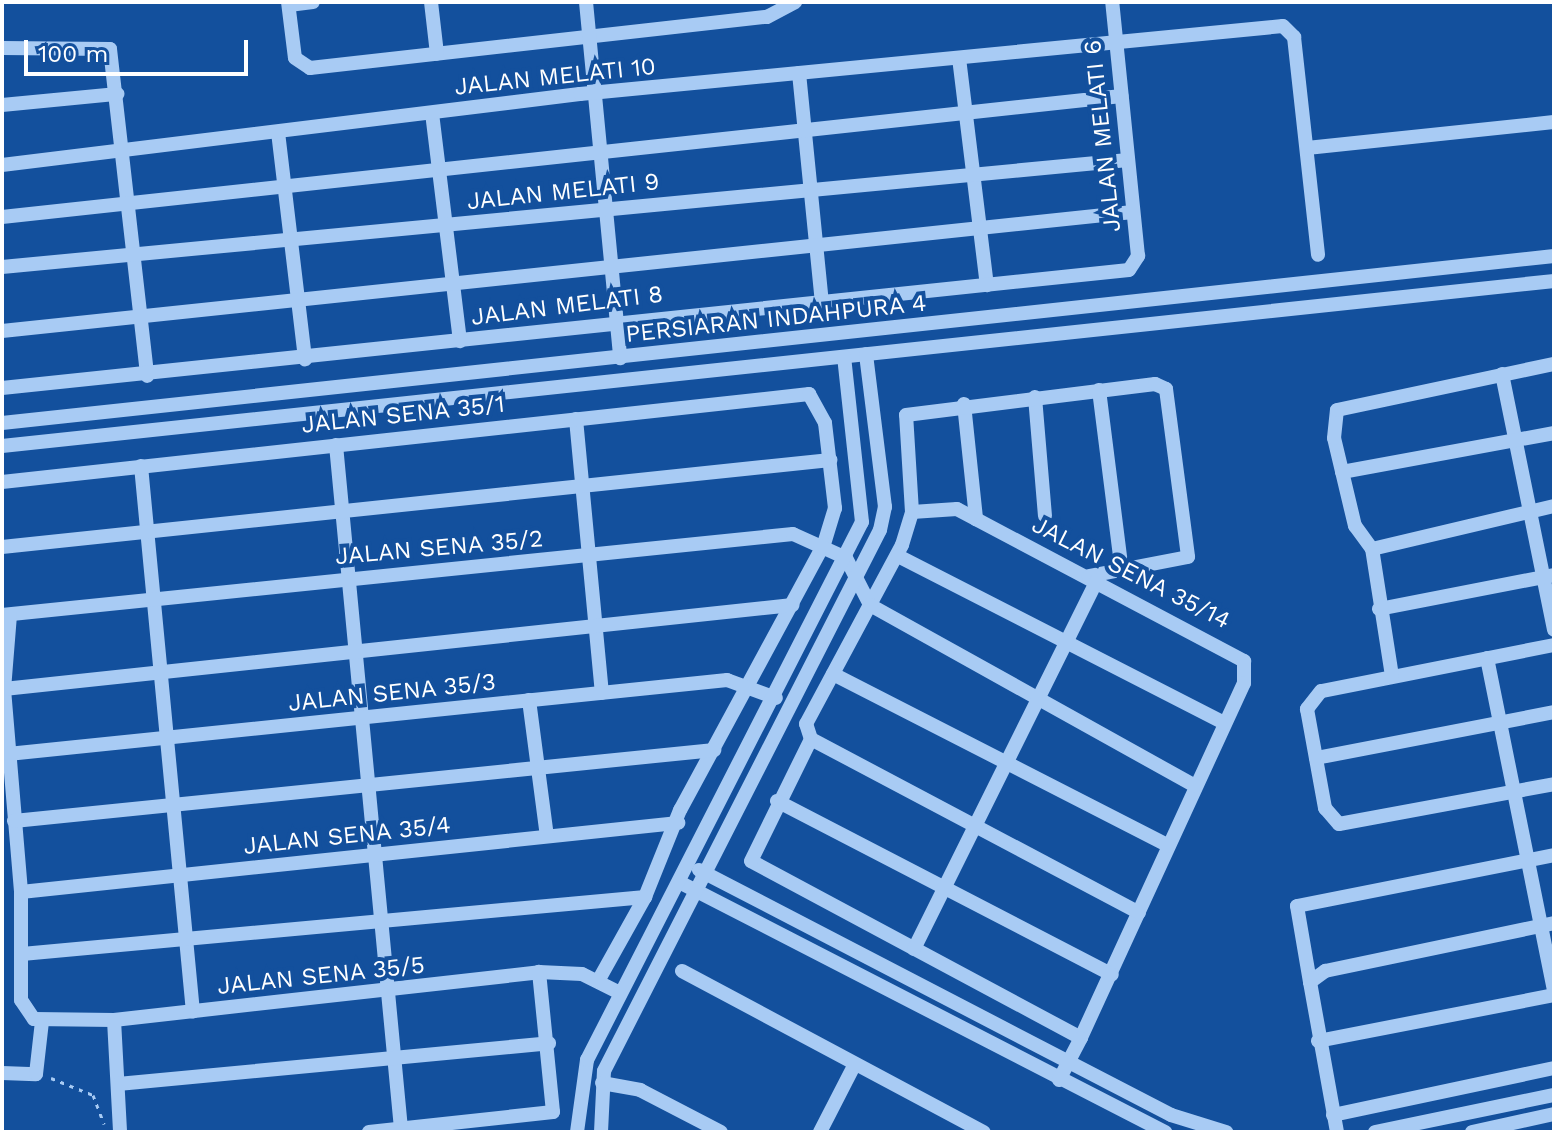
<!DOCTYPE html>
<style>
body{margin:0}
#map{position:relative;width:1556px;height:1134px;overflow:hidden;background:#13509d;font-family:"Work Sans",sans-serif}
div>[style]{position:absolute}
.path>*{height:3px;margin-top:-1.5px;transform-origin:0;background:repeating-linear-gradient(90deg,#a8cbf4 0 4px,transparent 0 10px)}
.minor>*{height:14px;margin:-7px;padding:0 7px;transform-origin:7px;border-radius:7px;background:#a8cbf4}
span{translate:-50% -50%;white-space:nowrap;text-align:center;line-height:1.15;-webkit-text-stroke:8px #13509d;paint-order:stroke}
.street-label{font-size:24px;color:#fff}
.frame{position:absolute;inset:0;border:4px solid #fff;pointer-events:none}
.scale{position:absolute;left:24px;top:40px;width:224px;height:36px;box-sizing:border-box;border:4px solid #fff;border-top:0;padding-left:10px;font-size:24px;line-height:28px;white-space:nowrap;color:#fff;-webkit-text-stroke:6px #13509d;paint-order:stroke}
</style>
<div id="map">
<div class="path">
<i style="left:51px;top:1078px;width:45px;rotate:22deg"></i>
<i style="left:93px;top:1095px;width:31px;rotate:69deg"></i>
</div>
<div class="minor">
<i style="left:288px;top:2px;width:56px;rotate:82.9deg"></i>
<i style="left:295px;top:58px;width:18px;rotate:34deg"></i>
<i style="left:310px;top:68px;width:460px;rotate:-6.4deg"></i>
<i style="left:767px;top:17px;width:32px;rotate:-28deg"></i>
<i style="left:431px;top:2px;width:52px;rotate:83.4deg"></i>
<i style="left:586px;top:2px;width:358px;rotate:84.5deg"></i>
<i style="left:289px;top:5px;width:24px;rotate:-7deg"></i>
<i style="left:2px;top:48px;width:108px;rotate:0.5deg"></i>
<i style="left:110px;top:49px;width:329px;rotate:83.5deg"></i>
<i style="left:959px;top:58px;width:229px;rotate:83deg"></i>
<i style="left:799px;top:73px;width:230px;rotate:84.3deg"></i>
<i style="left:2px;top:105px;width:116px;rotate:-5.5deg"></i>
<i style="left:432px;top:113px;width:230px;rotate:83deg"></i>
<i style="left:278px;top:132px;width:229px;rotate:83.2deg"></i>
<i style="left:1307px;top:148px;width:248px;rotate:-6deg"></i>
<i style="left:2px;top:165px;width:582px;rotate:-7deg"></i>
<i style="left:580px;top:94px;width:706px;rotate:-5.52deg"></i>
<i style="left:1283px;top:26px;width:16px;rotate:45deg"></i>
<i style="left:1294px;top:37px;width:219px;rotate:83.7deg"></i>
<i style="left:2px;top:217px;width:1126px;rotate:-6.17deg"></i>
<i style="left:2px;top:267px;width:1131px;rotate:-5.43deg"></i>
<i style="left:2px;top:331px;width:1137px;rotate:-6.01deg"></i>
<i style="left:1502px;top:374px;width:261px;rotate:78.5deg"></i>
<i style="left:2px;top:388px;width:1133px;rotate:-5.98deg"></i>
<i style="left:1129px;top:270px;width:17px;rotate:-57deg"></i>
<i style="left:1138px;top:256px;width:255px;rotate:-95.8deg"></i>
<i style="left:1099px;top:390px;width:183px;rotate:82.8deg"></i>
<i style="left:1035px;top:397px;width:119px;rotate:85.2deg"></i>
<i style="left:964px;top:404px;width:116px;rotate:84deg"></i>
<i style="left:576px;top:419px;width:275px;rotate:84.6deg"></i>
<i style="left:2px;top:423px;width:1561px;rotate:-6.14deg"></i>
<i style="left:336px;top:445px;width:687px;rotate:84.57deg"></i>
<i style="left:2px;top:446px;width:1561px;rotate:-6.07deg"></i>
<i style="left:141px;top:466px;width:548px;rotate:84.56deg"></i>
<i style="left:1342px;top:472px;width:216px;rotate:-10.4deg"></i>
<i style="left:2px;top:482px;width:812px;rotate:-6.22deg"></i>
<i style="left:809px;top:394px;width:33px;rotate:61deg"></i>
<i style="left:825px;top:423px;width:86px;rotate:83.3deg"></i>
<i style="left:835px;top:508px;width:38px;rotate:107deg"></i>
<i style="left:824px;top:544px;width:302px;rotate:118.4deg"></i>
<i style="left:680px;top:810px;width:94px;rotate:111.9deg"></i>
<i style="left:645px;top:897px;width:96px;rotate:119.2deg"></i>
<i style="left:912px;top:512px;width:45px;rotate:-3.8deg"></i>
<i style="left:957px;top:509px;width:325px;rotate:27.9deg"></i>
<i style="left:1244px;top:661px;width:22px;rotate:90deg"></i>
<i style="left:1244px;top:683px;width:391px;rotate:114.7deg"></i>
<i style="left:1081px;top:1038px;width:374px;rotate:-151.8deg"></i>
<i style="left:751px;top:861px;width:136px;rotate:-63.8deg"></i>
<i style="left:811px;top:739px;width:16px;rotate:-108deg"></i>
<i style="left:806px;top:724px;width:203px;rotate:-61.8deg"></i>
<i style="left:902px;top:545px;width:34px;rotate:-73deg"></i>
<i style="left:912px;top:512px;width:97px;rotate:-93.5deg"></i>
<i style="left:906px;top:415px;width:251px;rotate:-7.1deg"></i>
<i style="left:1155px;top:384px;width:12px;rotate:24deg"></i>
<i style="left:1166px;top:389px;width:169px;rotate:82.5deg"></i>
<i style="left:1188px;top:557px;width:101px;rotate:169.1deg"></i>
<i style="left:2px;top:547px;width:833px;rotate:-6deg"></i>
<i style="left:1372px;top:549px;width:187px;rotate:-13.3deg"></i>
<i style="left:898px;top:556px;width:367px;rotate:27.1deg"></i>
<i style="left:1379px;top:609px;width:178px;rotate:-11deg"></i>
<i style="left:2px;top:615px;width:795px;rotate:-5.85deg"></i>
<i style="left:793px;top:534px;width:58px;rotate:24.4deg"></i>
<i style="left:846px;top:558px;width:53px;rotate:62.9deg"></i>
<i style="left:870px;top:605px;width:372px;rotate:29.1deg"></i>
<i style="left:10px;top:615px;width:74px;rotate:94.6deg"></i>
<i style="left:4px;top:689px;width:204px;rotate:85.2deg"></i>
<i style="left:21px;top:892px;width:108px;rotate:90deg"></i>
<i style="left:21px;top:1000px;width:23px;rotate:56deg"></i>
<i style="left:34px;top:1019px;width:80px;rotate:0.7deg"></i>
<i style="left:114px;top:1020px;width:428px;rotate:-6.4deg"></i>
<i style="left:539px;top:972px;width:43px;rotate:2.7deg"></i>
<i style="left:582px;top:974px;width:42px;rotate:26.6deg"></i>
<i style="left:1554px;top:645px;width:237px;rotate:168.8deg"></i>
<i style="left:1321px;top:691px;width:23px;rotate:128deg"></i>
<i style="left:1307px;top:709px;width:101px;rotate:79.7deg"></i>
<i style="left:1325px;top:808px;width:21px;rotate:49deg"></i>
<i style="left:1339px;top:824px;width:219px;rotate:-10.5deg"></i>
<i style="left:1487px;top:658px;width:340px;rotate:78.6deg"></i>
<i style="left:833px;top:674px;width:377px;rotate:27.1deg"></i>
<i style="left:1392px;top:676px;width:129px;rotate:-98.9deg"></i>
<i style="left:1372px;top:549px;width:29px;rotate:-126deg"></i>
<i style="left:1355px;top:526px;width:90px;rotate:-103.4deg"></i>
<i style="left:1334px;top:438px;width:28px;rotate:-84deg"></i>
<i style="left:1337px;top:410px;width:222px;rotate:-12deg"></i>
<i style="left:4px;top:689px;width:793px;rotate:-6.08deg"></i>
<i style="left:529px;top:700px;width:137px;rotate:82.5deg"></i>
<i style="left:811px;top:739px;width:371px;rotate:27.9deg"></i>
<i style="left:8px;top:754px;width:723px;rotate:-5.88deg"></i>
<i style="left:727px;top:680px;width:52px;rotate:20.2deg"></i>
<i style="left:1316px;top:758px;width:242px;rotate:-10.9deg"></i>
<i style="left:777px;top:801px;width:377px;rotate:27.4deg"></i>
<i style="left:14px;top:821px;width:704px;rotate:-5.79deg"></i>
<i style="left:699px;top:870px;width:532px;rotate:27.43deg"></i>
<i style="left:1171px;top:1115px;width:58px;rotate:17.2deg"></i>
<i style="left:679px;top:882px;width:547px;rotate:27.22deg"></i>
<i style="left:21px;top:892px;width:661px;rotate:-6deg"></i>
<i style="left:914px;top:949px;width:412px;rotate:-63.6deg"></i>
<i style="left:22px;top:954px;width:626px;rotate:-5.23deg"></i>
<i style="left:682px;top:971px;width:342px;rotate:28.1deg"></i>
<i style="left:1310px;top:982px;width:77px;rotate:-99.7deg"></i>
<i style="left:1297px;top:906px;width:262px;rotate:-11.2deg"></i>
<i style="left:114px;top:1020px;width:112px;rotate:86.9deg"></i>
<i style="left:1318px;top:1041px;width:240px;rotate:-11deg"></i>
<i style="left:2px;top:1073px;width:34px;rotate:2deg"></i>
<i style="left:36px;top:1074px;width:53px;rotate:-83.5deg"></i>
<i style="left:1059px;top:1080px;width:47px;rotate:-62.4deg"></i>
<i style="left:602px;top:1083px;width:39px;rotate:10deg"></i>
<i style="left:640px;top:1090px;width:91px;rotate:27.4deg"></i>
<i style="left:118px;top:1084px;width:433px;rotate:-5.4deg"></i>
<i style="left:1333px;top:1115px;width:226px;rotate:-12deg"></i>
<i style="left:369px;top:1132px;width:185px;rotate:-6.2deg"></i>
<i style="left:553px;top:1112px;width:141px;rotate:-95.7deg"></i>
<i style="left:577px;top:1132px;width:73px;rotate:-82.1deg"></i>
<i style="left:587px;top:1060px;width:604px;rotate:-62.93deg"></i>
<i style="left:862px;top:522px;width:166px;rotate:-96.2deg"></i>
<i style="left:601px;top:1132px;width:61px;rotate:-87.2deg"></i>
<i style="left:604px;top:1071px;width:607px;rotate:-62.97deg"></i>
<i style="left:880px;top:530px;width:24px;rotate:-78deg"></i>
<i style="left:885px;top:507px;width:154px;rotate:-97.1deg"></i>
<i style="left:820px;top:1132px;width:76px;rotate:-62.8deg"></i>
<i style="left:1337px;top:1132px;width:152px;rotate:-100.2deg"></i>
<i style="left:1310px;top:982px;width:19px;rotate:-36deg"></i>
<i style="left:1325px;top:971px;width:234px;rotate:-11.8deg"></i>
<i style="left:1375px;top:1132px;width:183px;rotate:-11.7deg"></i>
<i style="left:1472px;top:1132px;width:84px;rotate:-12.4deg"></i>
</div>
<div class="street-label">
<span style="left:555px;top:77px;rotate:-6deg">JALAN MELATI 10</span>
<span style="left:1103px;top:136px;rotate:-96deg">JALAN MELATI 6</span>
<span style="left:563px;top:192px;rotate:-6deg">JALAN MELATI 9</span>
<span style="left:567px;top:306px;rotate:-7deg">JALAN MELATI 8</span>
<span style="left:776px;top:319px;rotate:-6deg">PERSIARAN INDAHPURA 4</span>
<span style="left:403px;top:415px;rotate:-6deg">JALAN SENA 35/1</span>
<span style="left:439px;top:548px;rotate:-5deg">JALAN SENA 35/2</span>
<span style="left:1131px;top:573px;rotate:27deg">JALAN SENA 35/14</span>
<span style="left:392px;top:693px;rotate:-6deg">JALAN SENA 35/3</span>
<span style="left:347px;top:836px;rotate:-6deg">JALAN SENA 35/4</span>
<span style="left:321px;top:976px;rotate:-6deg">JALAN SENA 35/5</span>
</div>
<div class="frame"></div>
<div class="scale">100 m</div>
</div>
